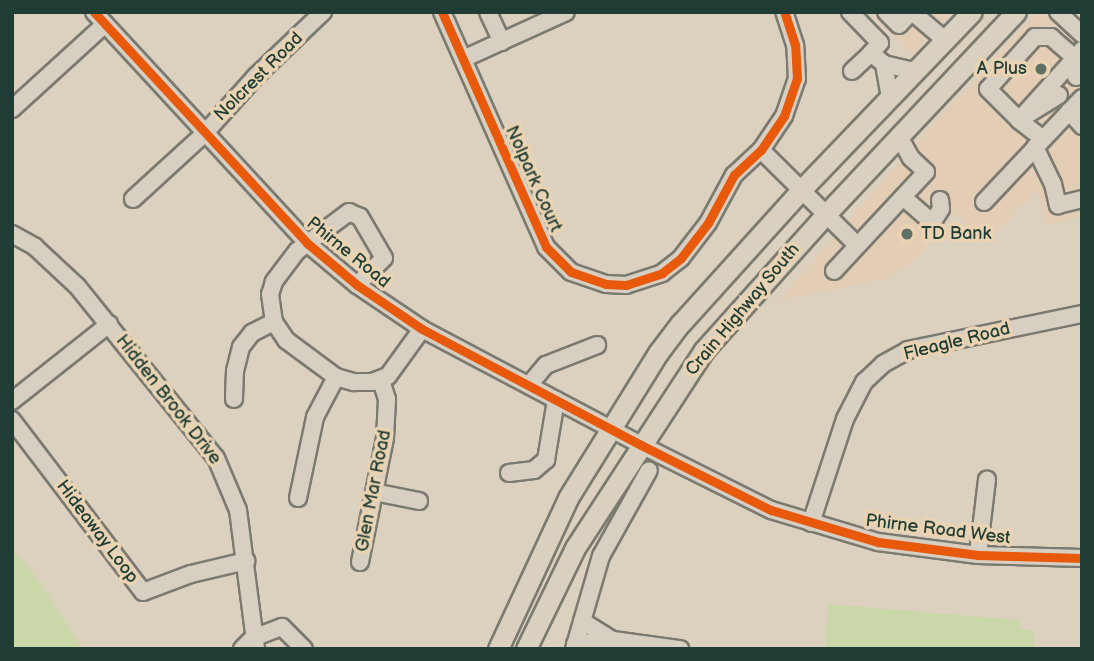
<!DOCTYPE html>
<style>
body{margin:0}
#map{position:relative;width:1094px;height:661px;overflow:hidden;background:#dcd0bf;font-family:"Balsamiq Sans",sans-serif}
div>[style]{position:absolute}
.built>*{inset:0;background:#e4cdb5}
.green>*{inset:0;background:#cad7a9}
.roads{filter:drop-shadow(2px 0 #7a7a70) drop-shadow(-2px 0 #7a7a70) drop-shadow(0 2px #7a7a70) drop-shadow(0 -2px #7a7a70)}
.minor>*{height:16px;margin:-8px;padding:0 8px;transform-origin:8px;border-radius:8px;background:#d8cfc3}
.major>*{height:19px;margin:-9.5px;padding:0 9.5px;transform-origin:9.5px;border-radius:9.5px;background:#d9d0bf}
.cycleway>*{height:9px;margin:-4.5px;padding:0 4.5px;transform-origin:4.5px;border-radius:4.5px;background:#e8590c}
.dots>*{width:19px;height:19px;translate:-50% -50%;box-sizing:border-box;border:4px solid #e9d3b2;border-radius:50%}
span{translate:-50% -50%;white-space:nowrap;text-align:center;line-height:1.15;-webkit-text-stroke:7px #e9d3b2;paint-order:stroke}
.poi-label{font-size:18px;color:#1f3d34}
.right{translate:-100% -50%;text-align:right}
.left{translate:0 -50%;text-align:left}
.street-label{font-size:18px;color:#1f3d34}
.frame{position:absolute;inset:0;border:14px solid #1f3d34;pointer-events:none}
</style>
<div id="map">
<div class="built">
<i style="clip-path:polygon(868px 12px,952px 12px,913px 54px)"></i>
<i style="clip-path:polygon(1037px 12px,1082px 12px,1082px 216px,1046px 226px,1037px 190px,988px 241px,953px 213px,935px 240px,907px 266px,888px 278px,778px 301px,914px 146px)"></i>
</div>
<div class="green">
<i style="clip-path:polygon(12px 549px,37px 578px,83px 649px,12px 649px)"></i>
<i style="clip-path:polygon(828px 604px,1019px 620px,1019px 629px,1034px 630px,1035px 649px,825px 649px)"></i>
</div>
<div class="roads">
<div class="minor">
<i style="left:94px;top:12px;width:314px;rotate:47.3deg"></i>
<i style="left:307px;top:243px;width:65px;rotate:40deg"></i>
<i style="left:357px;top:285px;width:78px;rotate:34.1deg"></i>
<i style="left:422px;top:329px;width:248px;rotate:27.9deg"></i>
<i style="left:641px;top:445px;width:145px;rotate:26.6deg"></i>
<i style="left:771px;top:510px;width:112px;rotate:16.7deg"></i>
<i style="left:878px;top:542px;width:101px;rotate:7.4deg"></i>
<i style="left:978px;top:555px;width:104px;rotate:1.7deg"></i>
<i style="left:442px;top:12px;width:257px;rotate:66.1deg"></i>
<i style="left:546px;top:247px;width:35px;rotate:45deg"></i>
<i style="left:571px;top:272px;width:37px;rotate:19deg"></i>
<i style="left:606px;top:284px;width:20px;rotate:3deg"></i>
<i style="left:626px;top:285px;width:38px;rotate:-18deg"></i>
<i style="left:662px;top:273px;width:24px;rotate:-38deg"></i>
<i style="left:681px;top:258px;width:44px;rotate:-52.4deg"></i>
<i style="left:708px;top:223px;width:55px;rotate:-61.6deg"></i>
<i style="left:734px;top:175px;width:37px;rotate:-43deg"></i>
<i style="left:761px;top:150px;width:41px;rotate:-55.9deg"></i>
<i style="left:784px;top:116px;width:39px;rotate:-71deg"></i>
<i style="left:797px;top:79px;width:34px;rotate:-93deg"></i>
<i style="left:795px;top:45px;width:35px;rotate:-108deg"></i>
<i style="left:488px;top:12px;width:33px;rotate:65deg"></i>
<i style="left:850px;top:12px;width:43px;rotate:45.9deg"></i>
<i style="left:880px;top:43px;width:13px;rotate:132deg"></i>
<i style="left:886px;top:12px;width:18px;rotate:45deg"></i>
<i style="left:899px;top:25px;width:18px;rotate:-47deg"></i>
<i style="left:912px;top:12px;width:43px;rotate:40.3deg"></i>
<i style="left:1058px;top:12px;width:33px;rotate:43deg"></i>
<i style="left:463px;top:59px;width:113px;rotate:-24.5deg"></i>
<i style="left:884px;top:64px;width:34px;rotate:80deg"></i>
<i style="left:852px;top:71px;width:26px;rotate:-43deg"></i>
<i style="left:871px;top:53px;width:17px;rotate:40deg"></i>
<i style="left:884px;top:64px;width:32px;rotate:13deg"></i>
<i style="left:1076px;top:77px;width:10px;rotate:-66deg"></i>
<i style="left:1080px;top:68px;width:11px;rotate:-117deg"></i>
<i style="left:1075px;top:58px;width:32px;rotate:-139deg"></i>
<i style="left:1051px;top:37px;width:16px;rotate:180deg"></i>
<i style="left:1035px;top:37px;width:70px;rotate:132.1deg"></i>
<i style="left:988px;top:89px;width:44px;rotate:45deg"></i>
<i style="left:1019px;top:120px;width:84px;rotate:-47.9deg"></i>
<i style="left:1075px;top:58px;width:11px;rotate:-49deg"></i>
<i style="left:12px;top:109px;width:126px;rotate:-42.4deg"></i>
<i style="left:1069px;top:111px;width:20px;rotate:49deg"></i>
<i style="left:1043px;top:139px;width:31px;rotate:-142deg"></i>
<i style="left:1019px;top:120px;width:47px;rotate:-32deg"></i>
<i style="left:1035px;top:147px;width:41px;rotate:64.1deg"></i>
<i style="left:1053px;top:184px;width:22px;rotate:77deg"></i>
<i style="left:1058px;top:205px;width:25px;rotate:-14deg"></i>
<i style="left:761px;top:150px;width:135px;rotate:44.7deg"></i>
<i style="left:903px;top:197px;width:32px;rotate:41deg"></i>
<i style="left:927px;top:218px;width:7px;rotate:16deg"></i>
<i style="left:934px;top:220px;width:13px;rotate:-58deg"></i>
<i style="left:941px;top:209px;width:9px;rotate:-96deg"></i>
<i style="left:133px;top:199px;width:98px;rotate:-42.5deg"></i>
<i style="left:205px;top:133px;width:76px;rotate:-48.2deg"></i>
<i style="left:256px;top:76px;width:93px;rotate:-43.7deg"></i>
<i style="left:984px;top:202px;width:143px;rotate:-46.7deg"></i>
<i style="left:12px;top:234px;width:26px;rotate:29deg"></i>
<i style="left:35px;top:247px;width:57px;rotate:42.9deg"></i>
<i style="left:77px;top:286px;width:221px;rotate:51.1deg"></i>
<i style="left:216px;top:458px;width:56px;rotate:67.1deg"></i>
<i style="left:238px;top:510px;width:140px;rotate:82.6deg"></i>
<i style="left:834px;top:271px;width:135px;rotate:-47.1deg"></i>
<i style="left:926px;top:172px;width:21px;rotate:-137deg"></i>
<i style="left:911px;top:158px;width:25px;rotate:-119deg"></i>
<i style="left:357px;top:285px;width:38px;rotate:-45deg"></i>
<i style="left:384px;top:258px;width:48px;rotate:-120.3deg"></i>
<i style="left:360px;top:217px;width:12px;rotate:-156deg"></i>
<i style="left:349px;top:212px;width:65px;rotate:143.1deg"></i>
<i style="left:297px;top:251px;width:39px;rotate:127deg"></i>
<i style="left:274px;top:282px;width:13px;rotate:108deg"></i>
<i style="left:270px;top:294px;width:28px;rotate:82deg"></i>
<i style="left:274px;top:322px;width:22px;rotate:56deg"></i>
<i style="left:286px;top:340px;width:62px;rotate:36.5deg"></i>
<i style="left:336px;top:377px;width:19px;rotate:16deg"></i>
<i style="left:354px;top:382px;width:18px"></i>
<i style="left:372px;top:382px;width:17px;rotate:-21deg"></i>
<i style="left:388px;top:376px;width:58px;rotate:-54.1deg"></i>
<i style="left:529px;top:385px;width:26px;rotate:-50deg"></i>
<i style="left:546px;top:365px;width:55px;rotate:-21.4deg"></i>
<i style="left:234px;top:399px;width:28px;rotate:-88deg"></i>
<i style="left:235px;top:371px;width:25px;rotate:-76deg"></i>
<i style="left:241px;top:347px;width:18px;rotate:-52deg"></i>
<i style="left:252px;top:333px;width:25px;rotate:-27deg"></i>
<i style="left:12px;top:401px;width:124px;rotate:-38.4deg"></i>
<i style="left:12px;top:420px;width:216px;rotate:52.7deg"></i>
<i style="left:143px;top:592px;width:51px;rotate:-20.6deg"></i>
<i style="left:191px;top:574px;width:57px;rotate:-13.3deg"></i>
<i style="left:509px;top:473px;width:25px;rotate:-7deg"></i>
<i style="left:534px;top:470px;width:16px;rotate:-40deg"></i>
<i style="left:546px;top:460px;width:61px;rotate:-80.5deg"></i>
<i style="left:374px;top:492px;width:46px;rotate:11.3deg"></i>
<i style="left:298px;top:498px;width:83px;rotate:-78.1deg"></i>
<i style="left:315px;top:417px;width:45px;rotate:-62.3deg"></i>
<i style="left:811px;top:523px;width:109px;rotate:-71.9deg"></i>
<i style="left:845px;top:419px;width:42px;rotate:-62.8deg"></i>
<i style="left:864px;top:382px;width:26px;rotate:-43deg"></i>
<i style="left:883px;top:364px;width:29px;rotate:-29deg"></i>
<i style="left:908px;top:350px;width:178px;rotate:-11.7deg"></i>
<i style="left:978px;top:555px;width:76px;rotate:-83.2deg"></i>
<i style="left:360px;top:562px;width:126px;rotate:-78.6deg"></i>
<i style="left:385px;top:438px;width:39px;rotate:-87deg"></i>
<i style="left:387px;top:399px;width:20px;rotate:-108deg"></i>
<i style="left:582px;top:621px;width:36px;rotate:32deg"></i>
<i style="left:575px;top:644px;width:38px;rotate:-6deg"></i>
<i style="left:613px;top:640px;width:68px;rotate:7.7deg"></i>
<i style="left:242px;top:649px;width:16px;rotate:-45deg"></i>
<i style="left:253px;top:638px;width:31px;rotate:-21deg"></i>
<i style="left:282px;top:627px;width:31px;rotate:45deg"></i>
<i style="left:574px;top:649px;width:97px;rotate:-73.8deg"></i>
<i style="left:601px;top:556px;width:98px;rotate:-60.8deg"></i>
</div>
<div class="major">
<i style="left:498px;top:649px;width:166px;rotate:-65.1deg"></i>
<i style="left:568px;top:498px;width:171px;rotate:-58.2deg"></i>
<i style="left:658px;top:353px;width:38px;rotate:-53deg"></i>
<i style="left:681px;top:323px;width:181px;rotate:-47.9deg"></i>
<i style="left:802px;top:189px;width:245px;rotate:-46.2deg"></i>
<i style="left:526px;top:649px;width:112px;rotate:-64.1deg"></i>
<i style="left:575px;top:548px;width:236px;rotate:-56.9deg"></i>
<i style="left:704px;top:350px;width:184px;rotate:-48.1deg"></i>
<i style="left:827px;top:213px;width:276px;rotate:-46.8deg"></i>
</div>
</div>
<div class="cycleway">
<i style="left:94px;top:12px;width:314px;rotate:47.3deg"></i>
<i style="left:307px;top:243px;width:65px;rotate:40deg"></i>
<i style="left:357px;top:285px;width:78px;rotate:34.1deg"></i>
<i style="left:422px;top:329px;width:248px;rotate:27.9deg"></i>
<i style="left:641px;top:445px;width:145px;rotate:26.6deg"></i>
<i style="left:771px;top:510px;width:112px;rotate:16.7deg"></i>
<i style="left:878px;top:542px;width:101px;rotate:7.4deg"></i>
<i style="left:978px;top:555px;width:104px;rotate:1.7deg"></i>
<i style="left:442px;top:12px;width:257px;rotate:66.1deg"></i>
<i style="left:546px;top:247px;width:35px;rotate:45deg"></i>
<i style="left:571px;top:272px;width:37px;rotate:19deg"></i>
<i style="left:606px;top:284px;width:20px;rotate:3deg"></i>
<i style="left:626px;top:285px;width:38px;rotate:-18deg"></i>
<i style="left:662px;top:273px;width:24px;rotate:-38deg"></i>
<i style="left:681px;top:258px;width:44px;rotate:-52.4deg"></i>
<i style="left:708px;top:223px;width:55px;rotate:-61.6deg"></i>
<i style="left:734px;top:175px;width:37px;rotate:-43deg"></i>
<i style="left:761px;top:150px;width:41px;rotate:-55.9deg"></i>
<i style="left:784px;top:116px;width:39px;rotate:-71deg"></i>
<i style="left:797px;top:79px;width:34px;rotate:-93deg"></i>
<i style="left:795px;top:45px;width:35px;rotate:-108deg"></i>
</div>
<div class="dots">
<i style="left:1041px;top:69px;background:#617065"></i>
<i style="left:907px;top:234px;background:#617065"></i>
</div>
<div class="poi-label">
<span class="right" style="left:1027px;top:69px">A Plus</span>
<span class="left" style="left:921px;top:234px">TD Bank</span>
</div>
<div class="street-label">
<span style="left:259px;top:77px;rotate:-45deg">Nolcrest Road</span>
<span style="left:533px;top:179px;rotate:66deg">Nolpark Court</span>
<span style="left:348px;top:253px;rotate:39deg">Phirne Road</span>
<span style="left:743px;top:310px;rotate:-50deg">Crain Highway South</span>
<span style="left:957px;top:342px;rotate:-14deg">Fleagle Road</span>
<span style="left:168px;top:400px;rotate:52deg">Hidden Brook Drive</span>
<span style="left:374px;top:491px;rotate:-79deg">Glen Mar Road</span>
<span style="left:938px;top:530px;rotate:7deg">Phirne Road West</span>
<span style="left:97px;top:532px;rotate:53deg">Hideaway Loop</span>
</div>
<div class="frame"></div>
</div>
